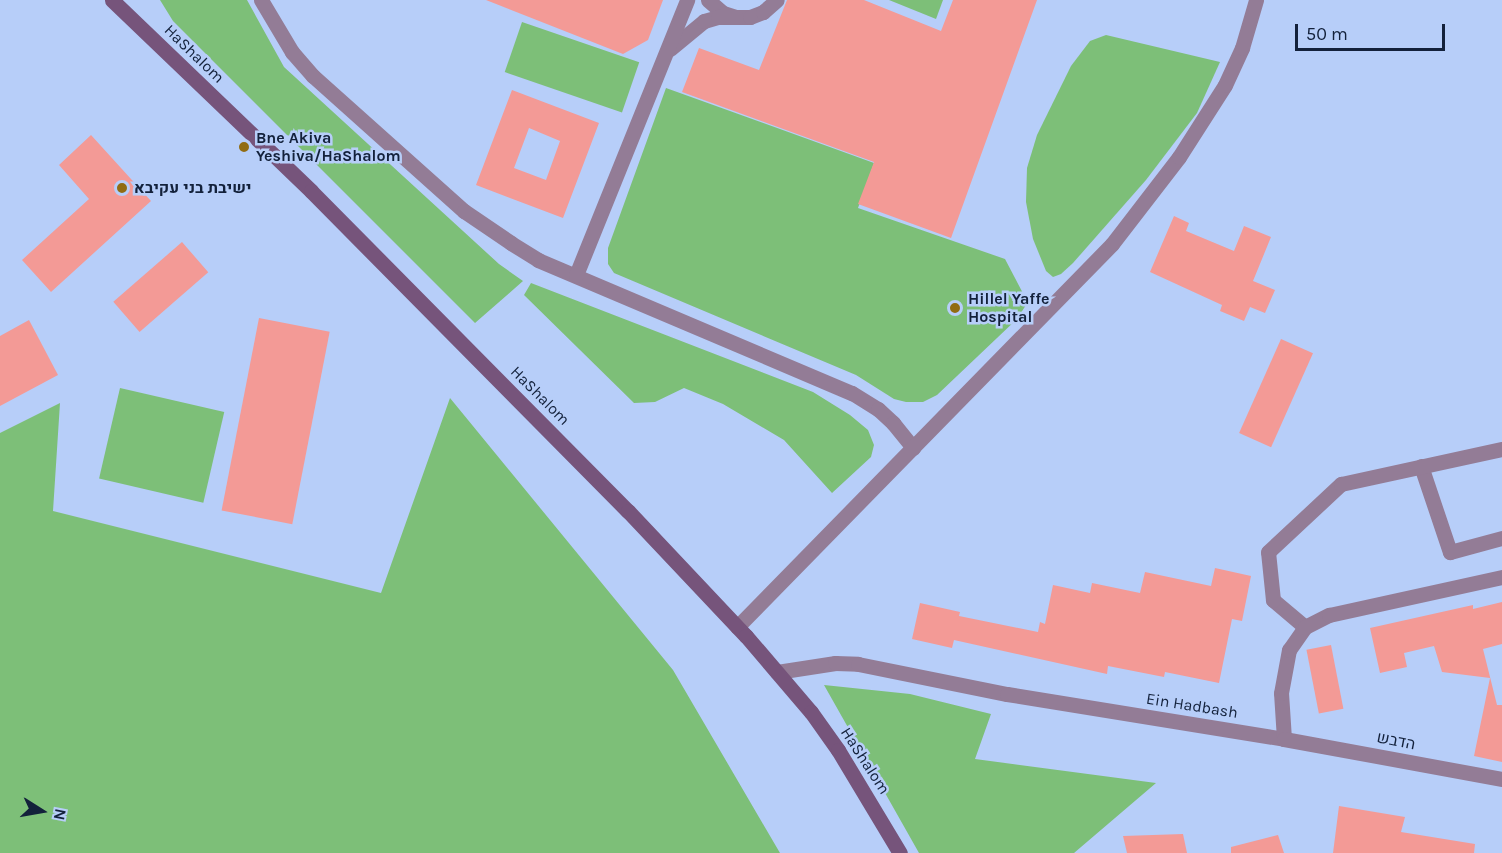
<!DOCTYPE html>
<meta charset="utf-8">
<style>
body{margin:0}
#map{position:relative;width:1502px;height:853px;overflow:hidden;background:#b7cef9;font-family:Karla,Heebo,sans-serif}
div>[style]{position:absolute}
.green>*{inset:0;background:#7dbf78;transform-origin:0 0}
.building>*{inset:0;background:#f39a96;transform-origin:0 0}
.street>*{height:15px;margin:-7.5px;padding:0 7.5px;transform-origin:7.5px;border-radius:7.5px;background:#937c96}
.secondary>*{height:15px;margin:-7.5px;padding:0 7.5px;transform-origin:7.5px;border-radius:7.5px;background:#76547b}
.dots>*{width:16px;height:16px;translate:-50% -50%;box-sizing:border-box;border:3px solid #b7cef9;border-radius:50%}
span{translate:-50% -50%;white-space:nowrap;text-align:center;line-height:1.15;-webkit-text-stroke:5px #b7cef9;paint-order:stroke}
.street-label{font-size:16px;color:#13213b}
.poi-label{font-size:16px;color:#13213b;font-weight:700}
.left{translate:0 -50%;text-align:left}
.north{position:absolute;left:12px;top:781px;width:60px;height:60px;-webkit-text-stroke:4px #b7cef9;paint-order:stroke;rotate:101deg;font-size:16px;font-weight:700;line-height:24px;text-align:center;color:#13213b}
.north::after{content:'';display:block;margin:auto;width:21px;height:27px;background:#13213b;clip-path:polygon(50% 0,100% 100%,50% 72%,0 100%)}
.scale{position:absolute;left:1295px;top:24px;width:150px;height:27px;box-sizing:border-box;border:3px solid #13213b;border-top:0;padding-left:8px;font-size:18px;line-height:21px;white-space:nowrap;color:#13213b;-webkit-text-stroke:4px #b7cef9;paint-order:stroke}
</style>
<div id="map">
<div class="green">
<i style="clip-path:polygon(160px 0,247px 0,284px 67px,499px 264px,523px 281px,475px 323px,173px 21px)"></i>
<i style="clip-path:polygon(889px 0,943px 0,936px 19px)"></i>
<i style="left:522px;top:22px;width:124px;height:53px;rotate:19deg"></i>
<i style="clip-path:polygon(1106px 35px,1220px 62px,1197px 113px,1146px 180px,1073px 263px,1061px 274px,1053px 277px,1046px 271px,1033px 239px,1026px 202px,1027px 168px,1037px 135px,1071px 66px,1090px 41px)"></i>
<i style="clip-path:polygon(666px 88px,874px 163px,858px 208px,1005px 259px,1026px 299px,1026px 305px,1017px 319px,937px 395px,923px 402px,906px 402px,894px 399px,856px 375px,614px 273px,608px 264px,608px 248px)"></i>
<i style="clip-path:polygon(531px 283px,813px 392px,850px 415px,868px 430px,874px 445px,871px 457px,832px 493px,784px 440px,723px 404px,684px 388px,655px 402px,634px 403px,524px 295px)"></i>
<i style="left:120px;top:388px;width:107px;height:93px;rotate:13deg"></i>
<i style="clip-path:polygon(450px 398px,673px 670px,780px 853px,0 853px,0 433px,60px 403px,53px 511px,381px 593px)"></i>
<i style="clip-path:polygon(824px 685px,910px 694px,991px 714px,975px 759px,1156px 783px,1074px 853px,919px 853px)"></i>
</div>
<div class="building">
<i style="clip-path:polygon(486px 0,663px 0,648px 40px,623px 54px)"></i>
<i style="clip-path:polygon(787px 0,864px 0,941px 31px,953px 0,1037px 0,951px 238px,858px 204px,874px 162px,682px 92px,699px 48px,759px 70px)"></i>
<i style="clip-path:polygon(evenodd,512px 90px,599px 123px,563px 218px,476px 185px,512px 90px,529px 128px,560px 141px,546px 180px,514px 168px,529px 128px)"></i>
<i style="clip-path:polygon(91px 135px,151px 201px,51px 292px,22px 260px,89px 199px,59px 165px)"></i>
<i style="clip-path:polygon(1174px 216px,1189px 223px,1186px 231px,1234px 251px,1244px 226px,1271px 237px,1253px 281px,1275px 290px,1265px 313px,1250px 307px,1244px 321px,1220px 311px,1222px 305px,1150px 272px)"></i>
<i style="left:182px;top:242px;width:40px;height:91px;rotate:49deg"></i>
<i style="left:259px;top:318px;width:72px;height:196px;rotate:11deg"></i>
<i style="clip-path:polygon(29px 320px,58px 375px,0 406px,0 336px)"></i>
<i style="left:1281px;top:339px;width:35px;height:103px;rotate:24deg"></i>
<i style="clip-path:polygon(1215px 568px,1251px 576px,1242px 621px,1232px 619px,1219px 683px,1165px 672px,1164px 677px,1108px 666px,1107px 674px,954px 640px,952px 648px,912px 639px,920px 603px,960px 612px,959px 616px,1038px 632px,1040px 622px,1045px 624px,1053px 585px,1090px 593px,1092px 583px,1140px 593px,1145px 572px,1211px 586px)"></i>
<i style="clip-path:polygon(1502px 602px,1502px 644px,1483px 649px,1497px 705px,1502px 705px,1502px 762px,1474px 756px,1490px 678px,1442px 672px,1434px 646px,1404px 653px,1407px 667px,1380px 673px,1370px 628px,1473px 605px,1473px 609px)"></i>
<i style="left:1331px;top:645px;width:65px;height:25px;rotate:79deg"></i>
<i style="clip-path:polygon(1339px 806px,1405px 817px,1401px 832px,1475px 844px,1474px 853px,1333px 853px)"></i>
<i style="clip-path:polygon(1183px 834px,1187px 853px,1127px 853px,1123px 836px)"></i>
<i style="clip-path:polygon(1278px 835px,1284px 853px,1231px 853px,1231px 847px)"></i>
</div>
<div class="street">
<i style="left:261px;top:0;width:61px;rotate:59.2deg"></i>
<i style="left:292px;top:52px;width:32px;rotate:49deg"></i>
<i style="left:313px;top:76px;width:203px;rotate:41.8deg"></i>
<i style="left:464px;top:211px;width:57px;rotate:34.2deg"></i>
<i style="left:511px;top:243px;width:32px;rotate:32deg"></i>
<i style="left:538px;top:260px;width:341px;rotate:23deg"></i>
<i style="left:852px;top:393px;width:31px;rotate:32deg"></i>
<i style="left:878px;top:409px;width:21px;rotate:43deg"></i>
<i style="left:893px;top:423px;width:32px;rotate:51deg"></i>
<i style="left:708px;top:0;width:20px;rotate:41deg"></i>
<i style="left:723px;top:13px;width:14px;rotate:17deg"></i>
<i style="left:736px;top:17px;width:14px"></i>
<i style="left:750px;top:17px;width:14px;rotate:-21deg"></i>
<i style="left:763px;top:12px;width:18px;rotate:-41deg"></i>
<i style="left:670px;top:49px;width:44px;rotate:-39.5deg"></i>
<i style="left:704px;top:21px;width:15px;rotate:-16deg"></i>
<i style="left:718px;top:17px;width:18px"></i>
<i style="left:576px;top:275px;width:297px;rotate:-68deg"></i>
<i style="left:1421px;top:466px;width:91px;rotate:71.4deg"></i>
<i style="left:1450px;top:552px;width:54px;rotate:-15.1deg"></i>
<i style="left:737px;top:627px;width:536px;rotate:-45.6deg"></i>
<i style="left:1112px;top:244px;width:110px;rotate:-52.4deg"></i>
<i style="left:1179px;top:157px;width:85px;rotate:-57.4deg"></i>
<i style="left:1225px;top:85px;width:41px;rotate:-65.3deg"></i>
<i style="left:1242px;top:48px;width:50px;rotate:-73.7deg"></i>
<i style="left:1305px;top:627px;width:42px;rotate:-139.8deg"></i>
<i style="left:1273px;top:600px;width:48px;rotate:-95.9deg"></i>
<i style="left:1268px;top:552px;width:100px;rotate:-43deg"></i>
<i style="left:1341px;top:484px;width:165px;rotate:-12.3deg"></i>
<i style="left:777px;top:672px;width:59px;rotate:-8.8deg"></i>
<i style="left:835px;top:663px;width:23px;rotate:2deg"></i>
<i style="left:858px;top:664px;width:152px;rotate:11.4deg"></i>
<i style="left:1007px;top:694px;width:281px;rotate:9.2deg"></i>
<i style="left:1284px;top:739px;width:46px;rotate:-93.7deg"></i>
<i style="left:1281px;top:693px;width:44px;rotate:-79.5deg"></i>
<i style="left:1289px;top:650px;width:28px;rotate:-55deg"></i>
<i style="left:1305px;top:627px;width:27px;rotate:-27deg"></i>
<i style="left:1329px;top:615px;width:177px;rotate:-12.4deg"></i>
<i style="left:1284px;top:739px;width:222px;rotate:10.4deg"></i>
</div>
<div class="secondary">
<i style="left:112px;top:0;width:276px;rotate:43.8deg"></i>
<i style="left:311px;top:191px;width:450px;rotate:45.3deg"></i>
<i style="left:628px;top:511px;width:172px;rotate:46.7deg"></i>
<i style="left:746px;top:636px;width:100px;rotate:49.5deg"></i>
<i style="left:811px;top:712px;width:47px;rotate:54.6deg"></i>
<i style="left:838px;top:750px;width:120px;rotate:59deg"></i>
</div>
<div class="dots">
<i style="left:244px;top:147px;background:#916c13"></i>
<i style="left:122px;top:188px;background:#916c13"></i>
<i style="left:955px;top:308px;background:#916c13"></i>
</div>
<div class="street-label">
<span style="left:194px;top:54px;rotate:44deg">HaShalom</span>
<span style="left:540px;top:396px;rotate:45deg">HaShalom</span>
<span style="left:1192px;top:706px;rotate:9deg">Ein Hadbash</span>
<span style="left:1396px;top:741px;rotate:11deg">הדבש</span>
<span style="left:865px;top:761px;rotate:57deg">HaShalom</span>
</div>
<div class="poi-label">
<span class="left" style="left:256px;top:147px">Bne Akiva<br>Yeshiva/HaShalom</span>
<span class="left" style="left:134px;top:188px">ישיבת בני עקיבא</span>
<span class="left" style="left:968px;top:308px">Hillel Yaffe<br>Hospital</span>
</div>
<div class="north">N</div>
<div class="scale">50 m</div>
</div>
